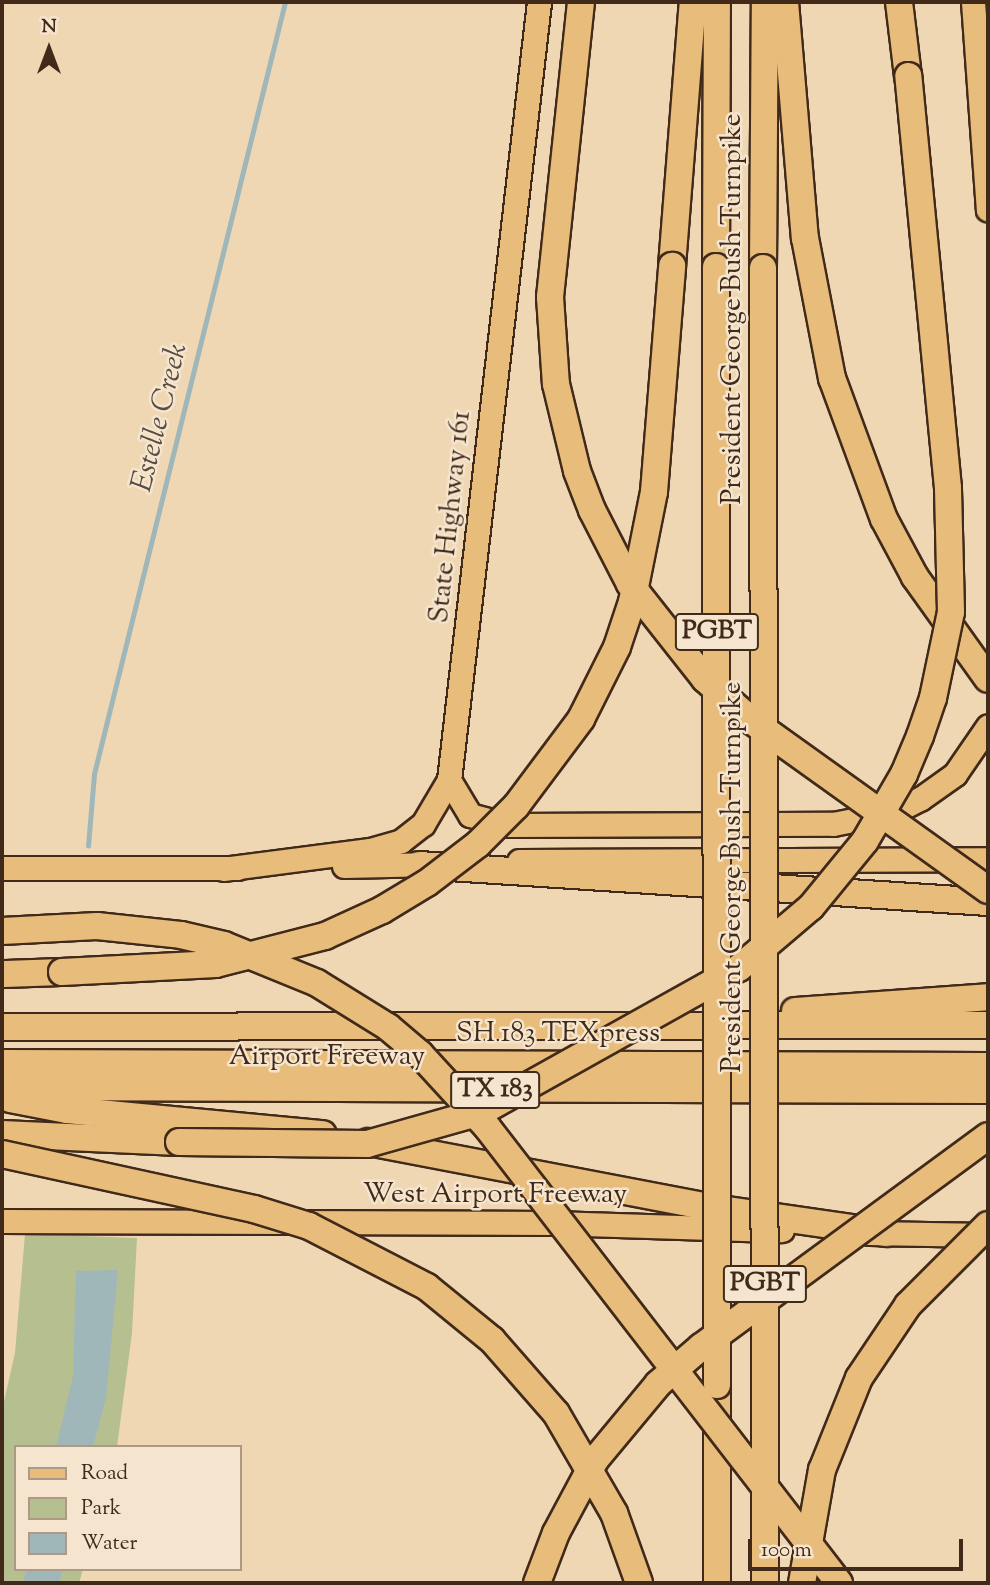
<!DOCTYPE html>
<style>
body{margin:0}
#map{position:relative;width:990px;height:1585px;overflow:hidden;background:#f0d7b4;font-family:"Sorts Mill Goudy",serif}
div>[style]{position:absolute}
.green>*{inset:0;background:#b6bf90}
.water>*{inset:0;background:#a0b7b9}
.stream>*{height:4.5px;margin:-2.25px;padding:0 2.25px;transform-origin:2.25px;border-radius:2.25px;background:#a0b7b9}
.roads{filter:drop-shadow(2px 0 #412a1a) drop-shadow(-2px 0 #412a1a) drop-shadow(0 2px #412a1a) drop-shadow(0 -2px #412a1a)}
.major>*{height:23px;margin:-11.5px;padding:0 11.5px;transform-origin:11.5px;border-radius:11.5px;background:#e8bc7a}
.highway>*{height:26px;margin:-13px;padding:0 13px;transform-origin:13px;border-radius:13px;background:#e8bc7a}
.bridges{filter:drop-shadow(2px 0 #412a1a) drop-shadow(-2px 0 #412a1a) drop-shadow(0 2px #412a1a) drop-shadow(0 -2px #412a1a)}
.highway-bridge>*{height:26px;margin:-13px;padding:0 13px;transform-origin:13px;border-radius:13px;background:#e8bc7a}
span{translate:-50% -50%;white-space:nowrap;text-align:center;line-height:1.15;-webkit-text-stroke:5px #f5e5ce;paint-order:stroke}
.shield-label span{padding:2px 5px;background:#f5e5ce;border:2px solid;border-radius:5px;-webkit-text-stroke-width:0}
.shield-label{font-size:26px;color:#412a1a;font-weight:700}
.street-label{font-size:28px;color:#412a1a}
.water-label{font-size:30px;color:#594d42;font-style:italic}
.frame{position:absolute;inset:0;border:4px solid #412a1a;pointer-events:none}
.legend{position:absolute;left:14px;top:1445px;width:228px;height:126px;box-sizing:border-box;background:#f5e5ce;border:2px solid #ad9a86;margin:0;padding:9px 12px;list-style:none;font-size:21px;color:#412a1a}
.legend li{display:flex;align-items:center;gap:14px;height:35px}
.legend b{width:35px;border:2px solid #ad9a86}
.north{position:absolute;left:14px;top:14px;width:70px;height:70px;-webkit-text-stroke:5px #f5e5ce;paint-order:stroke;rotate:0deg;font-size:19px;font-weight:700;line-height:28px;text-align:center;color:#412a1a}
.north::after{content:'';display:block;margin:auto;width:24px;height:32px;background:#412a1a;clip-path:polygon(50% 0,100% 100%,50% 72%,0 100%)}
.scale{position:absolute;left:748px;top:1539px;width:215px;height:32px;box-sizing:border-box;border:4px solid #412a1a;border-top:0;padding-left:9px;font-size:21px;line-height:24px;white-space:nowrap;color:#412a1a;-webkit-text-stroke:5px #f5e5ce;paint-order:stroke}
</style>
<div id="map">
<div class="green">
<i style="clip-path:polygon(25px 1234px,137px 1238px,132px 1333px,117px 1447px,16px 1447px,16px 1569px,83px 1569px,79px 1583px,2px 1583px,2px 1410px,15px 1353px)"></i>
</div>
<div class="water">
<i style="clip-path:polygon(118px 1270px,106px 1398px,93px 1447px,56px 1447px,73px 1376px,76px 1271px)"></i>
<i style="clip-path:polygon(27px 1569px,63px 1569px,59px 1583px,23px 1583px)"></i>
</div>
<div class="stream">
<i style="left:88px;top:846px;width:72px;rotate:-85.2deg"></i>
<i style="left:94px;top:774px;width:795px;rotate:-76.1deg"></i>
</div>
<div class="roads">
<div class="major">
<i style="left:973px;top:2px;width:208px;rotate:85.9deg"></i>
<i style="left:449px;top:780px;width:41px;rotate:59deg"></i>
<i style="left:470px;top:815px;width:38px;rotate:15deg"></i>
<i style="left:507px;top:825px;width:326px;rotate:-0.2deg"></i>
<i style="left:833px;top:824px;width:62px;rotate:-11.1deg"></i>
<i style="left:894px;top:812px;width:29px;rotate:-27deg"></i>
<i style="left:920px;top:799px;width:43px;rotate:-35.5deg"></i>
<i style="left:955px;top:774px;width:58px;rotate:-55.5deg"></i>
<i style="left:519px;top:861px;width:469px;rotate:-0.2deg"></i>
<i style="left:344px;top:866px;width:92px;rotate:-1.2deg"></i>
<i style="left:2px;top:868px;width:235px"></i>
<i style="left:223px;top:869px;width:148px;rotate:-7.4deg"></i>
<i style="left:370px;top:850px;width:32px;rotate:-16deg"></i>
<i style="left:401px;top:841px;width:28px;rotate:-38deg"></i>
<i style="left:423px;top:824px;width:51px;rotate:-59.4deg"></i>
<i style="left:449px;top:780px;width:783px;rotate:-83.4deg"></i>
<i style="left:2px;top:1221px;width:551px;rotate:0.21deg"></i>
<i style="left:553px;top:1223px;width:229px;rotate:1.8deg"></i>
<i style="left:869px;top:1233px;width:119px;rotate:1deg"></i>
</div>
<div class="highway">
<i style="left:785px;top:2px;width:237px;rotate:85.2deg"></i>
<i style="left:805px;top:238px;width:143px;rotate:79.1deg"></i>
<i style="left:832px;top:378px;width:150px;rotate:69.8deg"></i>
<i style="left:884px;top:519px;width:66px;rotate:61.9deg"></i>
<i style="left:915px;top:577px;width:125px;rotate:54.4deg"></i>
<i style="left:899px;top:2px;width:75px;rotate:83.1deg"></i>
<i style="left:672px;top:266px;width:265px;rotate:-85.5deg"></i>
<i style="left:716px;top:267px;width:265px;rotate:-89.8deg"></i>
<i style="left:763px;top:268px;width:266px;rotate:-89.6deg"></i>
<i style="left:419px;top:865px;width:570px;rotate:3.72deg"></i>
<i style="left:2px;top:974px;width:60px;rotate:-1.9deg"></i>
<i style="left:795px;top:1011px;width:194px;rotate:-4.1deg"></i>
<i style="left:2px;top:1027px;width:986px;rotate:-0.12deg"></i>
<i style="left:2px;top:1063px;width:986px;rotate:0.17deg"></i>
<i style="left:2px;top:1087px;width:986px;rotate:0.17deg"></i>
<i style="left:10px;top:1099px;width:58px;rotate:10.9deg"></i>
<i style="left:67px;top:1110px;width:257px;rotate:5.4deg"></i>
<i style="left:2px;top:1134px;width:177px;rotate:2.6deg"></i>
<i style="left:368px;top:1142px;width:358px;rotate:10.8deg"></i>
<i style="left:720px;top:1209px;width:168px;rotate:8.2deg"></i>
<i style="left:717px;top:1385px;width:198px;rotate:90deg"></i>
</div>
</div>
<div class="bridges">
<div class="highway-bridge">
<i style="left:581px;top:2px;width:297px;rotate:96deg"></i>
<i style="left:550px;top:297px;width:87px;rotate:86.1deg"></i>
<i style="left:556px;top:384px;width:89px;rotate:76.4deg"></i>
<i style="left:577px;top:471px;width:42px;rotate:69deg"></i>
<i style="left:592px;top:510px;width:83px;rotate:62.8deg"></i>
<i style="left:630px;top:584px;width:121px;rotate:51.7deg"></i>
<i style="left:705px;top:679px;width:63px;rotate:41.8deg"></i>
<i style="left:752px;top:721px;width:290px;rotate:35.6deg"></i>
<i style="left:716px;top:267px;width:1118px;rotate:89.95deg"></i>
<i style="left:763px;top:268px;width:1315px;rotate:89.91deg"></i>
<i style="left:2px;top:931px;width:95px;rotate:-3deg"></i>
<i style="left:97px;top:926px;width:84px;rotate:6.1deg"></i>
<i style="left:181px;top:935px;width:44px;rotate:13.1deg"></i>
<i style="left:224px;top:945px;width:100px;rotate:22.2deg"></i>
<i style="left:317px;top:983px;width:84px;rotate:31.8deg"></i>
<i style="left:388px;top:1027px;width:42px;rotate:40.2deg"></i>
<i style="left:420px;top:1054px;width:99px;rotate:47.5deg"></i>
<i style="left:487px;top:1127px;width:576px;rotate:52.33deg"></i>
<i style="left:62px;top:972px;width:154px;rotate:-3deg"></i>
<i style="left:216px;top:964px;width:113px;rotate:-14.4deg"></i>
<i style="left:325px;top:936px;width:63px;rotate:-24.5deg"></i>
<i style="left:382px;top:910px;width:52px;rotate:-31deg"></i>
<i style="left:427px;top:883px;width:64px;rotate:-37.4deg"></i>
<i style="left:478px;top:844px;width:54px;rotate:-45deg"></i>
<i style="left:516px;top:806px;width:109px;rotate:-53.2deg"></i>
<i style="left:581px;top:719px;width:80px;rotate:-63.4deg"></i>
<i style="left:617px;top:647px;width:47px;rotate:-71.6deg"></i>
<i style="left:632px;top:602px;width:112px;rotate:-78.7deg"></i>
<i style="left:654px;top:492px;width:227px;rotate:-85.4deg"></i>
<i style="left:179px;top:1142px;width:188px;rotate:0.6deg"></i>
<i style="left:367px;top:1144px;width:118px;rotate:-15.7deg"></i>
<i style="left:481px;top:1112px;width:295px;rotate:-29.2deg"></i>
<i style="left:739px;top:968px;width:94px;rotate:-40.3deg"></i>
<i style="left:811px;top:907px;width:85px;rotate:-50.7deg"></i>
<i style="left:865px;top:841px;width:78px;rotate:-59.8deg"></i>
<i style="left:904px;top:774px;width:41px;rotate:-67.2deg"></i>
<i style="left:920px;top:736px;width:40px;rotate:-71.1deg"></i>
<i style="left:933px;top:698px;width:88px;rotate:-78.2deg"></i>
<i style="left:951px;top:612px;width:124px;rotate:-91.4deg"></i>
<i style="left:948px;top:488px;width:414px;rotate:-95.5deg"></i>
<i style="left:2px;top:1154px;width:258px;rotate:12.3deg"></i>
<i style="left:254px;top:1209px;width:58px;rotate:17.2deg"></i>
<i style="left:309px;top:1226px;width:133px;rotate:27.3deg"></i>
<i style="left:427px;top:1287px;width:84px;rotate:39.2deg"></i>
<i style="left:492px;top:1340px;width:97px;rotate:48.8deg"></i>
<i style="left:556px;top:1413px;width:116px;rotate:59.9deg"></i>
<i style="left:614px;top:1513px;width:74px;rotate:70.3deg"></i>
<i style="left:537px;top:1583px;width:53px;rotate:-69.2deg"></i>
<i style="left:556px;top:1533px;width:83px;rotate:-61.9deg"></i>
<i style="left:595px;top:1460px;width:99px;rotate:-50.3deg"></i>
<i style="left:658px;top:1384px;width:57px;rotate:-40.7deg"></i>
<i style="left:701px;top:1347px;width:356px;rotate:-36.3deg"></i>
<i style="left:802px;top:1583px;width:115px;rotate:-80deg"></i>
<i style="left:822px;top:1470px;width:99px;rotate:-68.1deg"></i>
<i style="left:859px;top:1378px;width:88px;rotate:-56.1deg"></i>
<i style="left:908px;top:1305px;width:113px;rotate:-45deg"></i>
</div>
</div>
<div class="shield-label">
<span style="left:717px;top:632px">PGBT</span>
<span style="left:495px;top:1090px">TX 183</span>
<span style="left:765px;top:1284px">PGBT</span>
</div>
<div class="street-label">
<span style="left:733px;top:309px;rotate:-90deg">President George Bush Turnpike</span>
<span style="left:451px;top:517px;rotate:-84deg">State Highway 161</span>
<span style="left:733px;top:877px;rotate:-90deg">President George Bush Turnpike</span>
<span style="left:558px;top:1034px">SH 183 TEXpress</span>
<span style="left:327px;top:1057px">Airport Freeway</span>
<span style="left:495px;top:1195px">West Airport Freeway</span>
</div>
<div class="water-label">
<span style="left:161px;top:418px;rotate:-76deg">Estelle Creek</span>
</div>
<div class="frame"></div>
<ul class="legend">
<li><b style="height:9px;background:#e8bc7a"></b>Road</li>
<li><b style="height:19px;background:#b6bf90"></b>Park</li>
<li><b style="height:19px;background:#a0b7b9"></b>Water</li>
</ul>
<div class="north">N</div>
<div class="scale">100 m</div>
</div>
